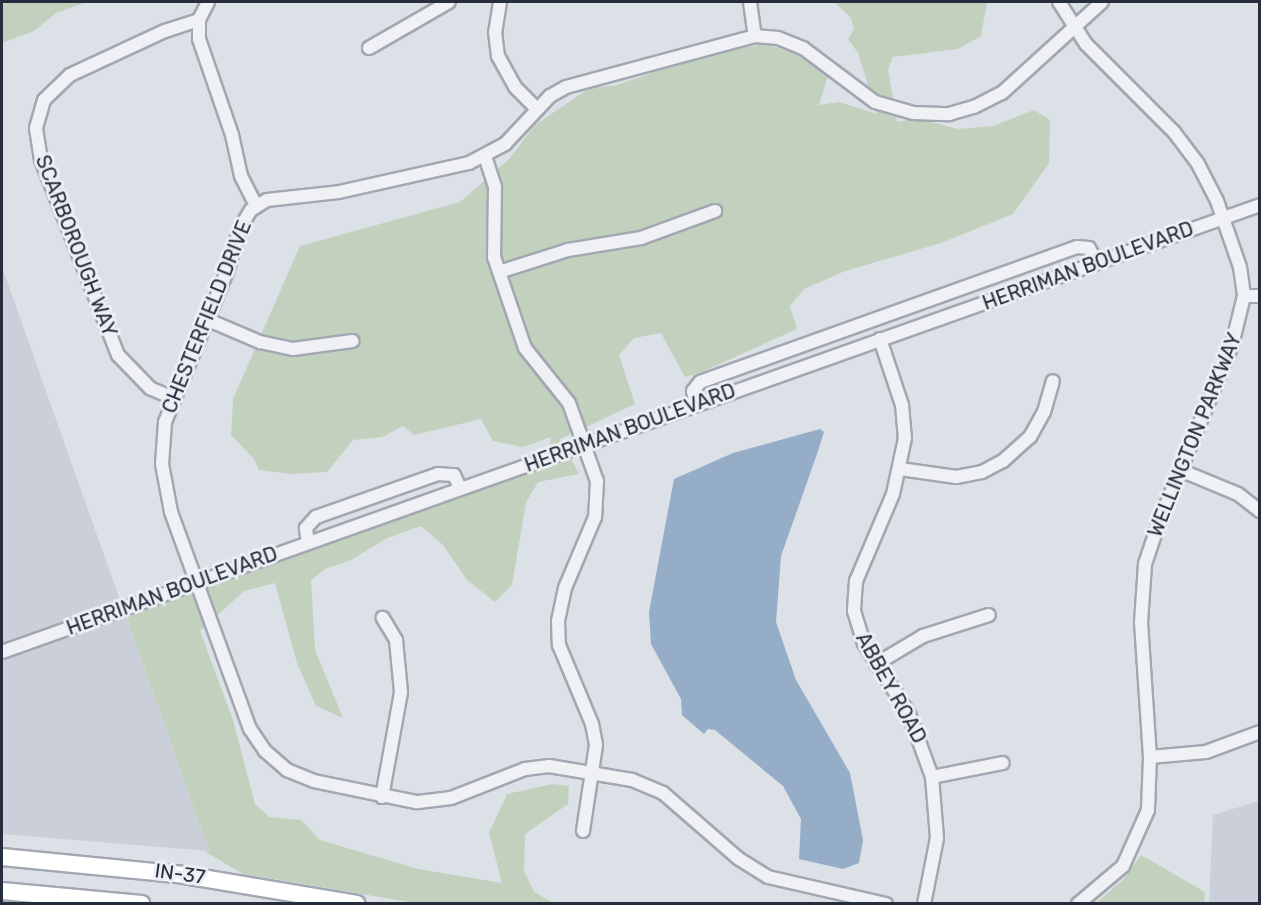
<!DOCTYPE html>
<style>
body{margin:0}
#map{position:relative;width:1261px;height:905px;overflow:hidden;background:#dce0e7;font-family:Rubik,sans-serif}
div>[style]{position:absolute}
.built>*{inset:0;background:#cacfd9}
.green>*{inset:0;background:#c2d1bd}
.water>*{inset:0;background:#96adc8}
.roads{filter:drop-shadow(2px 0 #a2a7b1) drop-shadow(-2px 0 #a2a7b1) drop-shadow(0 2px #a2a7b1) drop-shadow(0 -2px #a2a7b1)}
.minor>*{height:12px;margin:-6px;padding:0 6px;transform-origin:6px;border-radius:6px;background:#eff1f5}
.highway>*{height:16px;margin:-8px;padding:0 8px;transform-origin:8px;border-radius:8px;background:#fff}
span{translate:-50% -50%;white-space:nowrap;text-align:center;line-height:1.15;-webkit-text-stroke:6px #ebeff4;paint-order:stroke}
.street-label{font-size:20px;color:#262e3d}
.frame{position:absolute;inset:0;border:3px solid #262e3d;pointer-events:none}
</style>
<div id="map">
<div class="built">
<i style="clip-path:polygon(2px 267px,209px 851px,2px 834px)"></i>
<i style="clip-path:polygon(1259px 801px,1259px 903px,1209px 903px,1213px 815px)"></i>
</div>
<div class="green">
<i style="clip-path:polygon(2px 2px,87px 2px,56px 13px,34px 31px,2px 43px)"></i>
<i style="clip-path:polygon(834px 2px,987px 2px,981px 36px,958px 49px,893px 57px,888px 69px,897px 122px,916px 118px,958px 129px,993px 126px,1034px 110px,1050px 120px,1049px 163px,1013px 214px,941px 243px,845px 271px,804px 289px,790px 306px,797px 329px,702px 372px,685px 377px,661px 333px,634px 338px,619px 355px,635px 404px,560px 439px,579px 474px,538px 482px,526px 503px,512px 585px,495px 602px,467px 580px,443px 545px,421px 526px,387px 538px,351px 560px,325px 569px,311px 580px,315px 650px,343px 718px,316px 706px,297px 663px,275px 583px,244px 591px,200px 631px,233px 720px,255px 804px,269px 817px,301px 820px,320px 840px,418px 869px,502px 883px,489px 833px,507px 794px,553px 784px,569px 786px,568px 804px,525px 834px,524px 871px,534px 892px,553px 903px,415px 903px,243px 874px,204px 851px,209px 851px,126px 616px,548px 464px,551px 437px,523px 447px,493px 441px,481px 419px,414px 435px,403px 426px,382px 437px,353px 440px,327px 472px,291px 474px,259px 470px,254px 459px,231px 435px,233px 399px,300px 246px,460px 202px,509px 159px,535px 125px,591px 87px,614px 86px,707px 54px,766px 44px,800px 55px,828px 76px,819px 105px,839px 102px,877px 114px,858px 53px,848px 39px,854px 29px,851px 18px)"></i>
<i style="clip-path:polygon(1141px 855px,1205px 892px,1204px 903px,1096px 903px,1123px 880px)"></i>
</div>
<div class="water">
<i style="clip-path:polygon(820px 429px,824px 432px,817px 454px,781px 556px,776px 622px,796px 680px,850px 773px,863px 840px,859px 863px,843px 869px,799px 859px,801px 819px,783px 786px,715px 730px,708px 729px,704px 734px,682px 715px,681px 699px,651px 644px,649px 612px,674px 479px,733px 453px)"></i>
</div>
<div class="roads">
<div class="minor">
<i style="left:208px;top:2px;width:20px;rotate:117deg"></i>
<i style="left:199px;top:20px;width:19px;rotate:90deg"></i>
<i style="left:199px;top:39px;width:102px;rotate:71deg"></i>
<i style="left:232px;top:135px;width:42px;rotate:77.6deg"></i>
<i style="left:241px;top:176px;width:34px;rotate:63deg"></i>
<i style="left:500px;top:2px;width:30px;rotate:99deg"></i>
<i style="left:495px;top:32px;width:24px;rotate:83deg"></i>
<i style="left:498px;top:56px;width:35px;rotate:61deg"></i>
<i style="left:515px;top:87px;width:31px;rotate:45deg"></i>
<i style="left:750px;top:2px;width:34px;rotate:82deg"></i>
<i style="left:1059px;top:2px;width:50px;rotate:57.3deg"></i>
<i style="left:1086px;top:44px;width:124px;rotate:45deg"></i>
<i style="left:1174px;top:132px;width:40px;rotate:53deg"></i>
<i style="left:1198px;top:164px;width:42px;rotate:62.8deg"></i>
<i style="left:1217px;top:201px;width:70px;rotate:70.8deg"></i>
<i style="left:1240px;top:267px;width:29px;rotate:82deg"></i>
<i style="left:1244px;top:296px;width:50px;rotate:103.8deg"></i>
<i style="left:1232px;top:345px;width:191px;rotate:112.4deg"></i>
<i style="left:1159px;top:522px;width:44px;rotate:108.4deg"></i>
<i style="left:1145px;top:564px;width:58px;rotate:93.9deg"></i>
<i style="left:1141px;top:622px;width:135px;rotate:86.2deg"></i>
<i style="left:1150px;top:757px;width:53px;rotate:92.2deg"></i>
<i style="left:1148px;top:810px;width:61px;rotate:114.1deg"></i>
<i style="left:1123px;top:866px;width:59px;rotate:139.8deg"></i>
<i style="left:369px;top:48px;width:92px;rotate:-29.9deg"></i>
<i style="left:485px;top:156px;width:33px;rotate:72deg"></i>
<i style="left:495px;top:187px;width:70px;rotate:90.8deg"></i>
<i style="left:494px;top:257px;width:96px;rotate:71.2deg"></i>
<i style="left:525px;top:348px;width:70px;rotate:51.3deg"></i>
<i style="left:569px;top:403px;width:83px;rotate:70.3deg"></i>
<i style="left:597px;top:481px;width:36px;rotate:93deg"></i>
<i style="left:595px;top:517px;width:77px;rotate:112.9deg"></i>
<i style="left:565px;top:588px;width:34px;rotate:102deg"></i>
<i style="left:558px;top:621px;width:24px;rotate:88deg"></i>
<i style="left:559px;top:645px;width:86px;rotate:67.3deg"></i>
<i style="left:592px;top:724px;width:21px;rotate:79deg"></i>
<i style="left:596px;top:745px;width:87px;rotate:98.6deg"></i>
<i style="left:499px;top:272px;width:72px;rotate:-17.7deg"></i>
<i style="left:568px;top:250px;width:74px;rotate:-9.3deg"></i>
<i style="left:641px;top:238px;width:79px;rotate:-20deg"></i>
<i style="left:1244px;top:296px;width:16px"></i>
<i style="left:206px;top:319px;width:59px;rotate:23.1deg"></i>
<i style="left:260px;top:342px;width:34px;rotate:12deg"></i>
<i style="left:293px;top:349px;width:60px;rotate:-7.7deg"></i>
<i style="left:880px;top:339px;width:70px;rotate:71.6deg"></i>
<i style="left:902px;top:405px;width:33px;rotate:85deg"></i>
<i style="left:905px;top:438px;width:57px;rotate:102.1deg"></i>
<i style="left:893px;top:494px;width:95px;rotate:113deg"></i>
<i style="left:856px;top:581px;width:30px;rotate:94deg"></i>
<i style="left:854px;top:611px;width:34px;rotate:73deg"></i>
<i style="left:864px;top:643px;width:84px;rotate:57.6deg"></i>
<i style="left:909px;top:714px;width:67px;rotate:69.9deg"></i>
<i style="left:932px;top:777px;width:61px;rotate:85.3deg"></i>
<i style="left:937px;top:838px;width:67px;rotate:101.1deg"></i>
<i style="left:173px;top:398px;width:25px;rotate:-157deg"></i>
<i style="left:150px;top:388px;width:46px;rotate:-134.1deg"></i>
<i style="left:118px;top:355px;width:210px;rotate:-111.5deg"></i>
<i style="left:41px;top:160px;width:32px;rotate:-99deg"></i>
<i style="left:36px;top:128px;width:29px;rotate:-74deg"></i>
<i style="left:44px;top:100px;width:36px;rotate:-44deg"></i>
<i style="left:70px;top:75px;width:105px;rotate:-24.9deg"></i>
<i style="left:165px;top:31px;width:36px;rotate:-18deg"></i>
<i style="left:696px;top:405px;width:14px;rotate:-102deg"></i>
<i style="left:693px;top:391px;width:11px;rotate:-52deg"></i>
<i style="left:700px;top:382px;width:400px;rotate:-19.7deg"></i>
<i style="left:1077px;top:247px;width:12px;rotate:5deg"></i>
<i style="left:1089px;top:248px;width:17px;rotate:62deg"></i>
<i style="left:900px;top:469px;width:57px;rotate:8.1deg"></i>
<i style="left:956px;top:477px;width:26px;rotate:-11deg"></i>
<i style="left:982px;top:472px;width:24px;rotate:-28deg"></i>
<i style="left:1003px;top:461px;width:36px;rotate:-42deg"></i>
<i style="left:1030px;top:437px;width:29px;rotate:-61deg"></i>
<i style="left:1044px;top:412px;width:32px;rotate:-74deg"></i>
<i style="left:1180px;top:470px;width:63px;rotate:22.5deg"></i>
<i style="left:1238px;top:494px;width:28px;rotate:38deg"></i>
<i style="left:308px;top:543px;width:15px;rotate:-98deg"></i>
<i style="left:306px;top:528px;width:15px;rotate:-48deg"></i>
<i style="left:316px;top:517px;width:129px;rotate:-19.4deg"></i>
<i style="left:438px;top:474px;width:16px;rotate:4deg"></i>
<i style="left:454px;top:475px;width:14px;rotate:65deg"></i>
<i style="left:2px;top:652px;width:1335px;rotate:-19.56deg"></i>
<i style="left:876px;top:664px;width:55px;rotate:-30.8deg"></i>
<i style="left:923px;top:636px;width:69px;rotate:-17.7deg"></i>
<i style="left:1150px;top:757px;width:56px;rotate:-5.1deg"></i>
<i style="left:1206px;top:752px;width:58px;rotate:-20.3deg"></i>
<i style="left:932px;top:777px;width:72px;rotate:-11.2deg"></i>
<i style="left:382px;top:797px;width:107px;rotate:-79.7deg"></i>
<i style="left:401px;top:692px;width:52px;rotate:-95.5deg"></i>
<i style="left:396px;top:640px;width:26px;rotate:-121deg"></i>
<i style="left:886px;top:904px;width:121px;rotate:-167.1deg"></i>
<i style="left:768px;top:877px;width:34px;rotate:-148deg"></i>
<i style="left:739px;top:859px;width:101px;rotate:-139deg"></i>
<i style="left:663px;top:793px;width:34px;rotate:-157deg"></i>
<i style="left:632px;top:780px;width:84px;rotate:-170.4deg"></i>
<i style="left:549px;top:766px;width:24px;rotate:173deg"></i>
<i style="left:525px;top:769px;width:79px;rotate:158.6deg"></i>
<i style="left:451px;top:798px;width:35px;rotate:173deg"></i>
<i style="left:416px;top:802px;width:104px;rotate:-168.4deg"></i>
<i style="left:314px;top:781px;width:29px;rotate:-158deg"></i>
<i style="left:287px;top:770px;width:29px;rotate:-139deg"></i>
<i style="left:265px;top:751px;width:27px;rotate:-124deg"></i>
<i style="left:250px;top:729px;width:231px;rotate:-110deg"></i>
<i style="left:171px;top:512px;width:49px;rotate:-100.6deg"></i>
<i style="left:162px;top:464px;width:42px;rotate:-85.9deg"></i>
<i style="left:165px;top:422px;width:165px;rotate:-67.6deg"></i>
<i style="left:228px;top:269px;width:43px;rotate:-73.7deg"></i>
<i style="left:240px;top:228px;width:21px;rotate:-59deg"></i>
<i style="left:251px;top:210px;width:19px;rotate:-32deg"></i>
<i style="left:267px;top:200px;width:72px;rotate:-6.3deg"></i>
<i style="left:339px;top:192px;width:133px;rotate:-12.6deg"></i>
<i style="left:469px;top:163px;width:41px;rotate:-27.8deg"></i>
<i style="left:505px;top:144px;width:66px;rotate:-46.8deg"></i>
<i style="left:550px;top:96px;width:18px;rotate:-29deg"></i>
<i style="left:566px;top:87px;width:196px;rotate:-15.1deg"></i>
<i style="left:755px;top:36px;width:23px;rotate:5deg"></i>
<i style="left:778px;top:38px;width:27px;rotate:22deg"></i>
<i style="left:803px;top:48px;width:90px;rotate:36.9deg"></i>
<i style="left:875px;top:102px;width:40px;rotate:16deg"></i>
<i style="left:913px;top:113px;width:36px;rotate:2deg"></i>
<i style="left:949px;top:114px;width:26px;rotate:-16deg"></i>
<i style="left:974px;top:107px;width:31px;rotate:-27deg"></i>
<i style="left:1002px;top:93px;width:135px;rotate:-42.3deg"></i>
</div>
<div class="highway">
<i style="left:2px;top:857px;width:183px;rotate:5.6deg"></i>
<i style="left:184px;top:875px;width:175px;rotate:9.5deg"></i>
<i style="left:2px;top:891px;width:140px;rotate:5.3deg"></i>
</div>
</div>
<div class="street-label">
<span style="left:76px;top:246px;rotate:69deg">SCARBOROUGH WAY</span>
<span style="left:1088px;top:266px;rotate:-20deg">HERRIMAN BOULEVARD</span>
<span style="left:207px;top:317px;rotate:-68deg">CHESTERFIELD DRIVE</span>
<span style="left:630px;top:428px;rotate:-20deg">HERRIMAN BOULEVARD</span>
<span style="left:1195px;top:435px;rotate:-68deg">WELLINGTON PARKWAY</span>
<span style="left:172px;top:591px;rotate:-20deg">HERRIMAN BOULEVARD</span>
<span style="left:891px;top:688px;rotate:61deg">ABBEY ROAD</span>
<span style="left:180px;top:874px;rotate:8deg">IN-37</span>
</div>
<div class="frame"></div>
</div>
